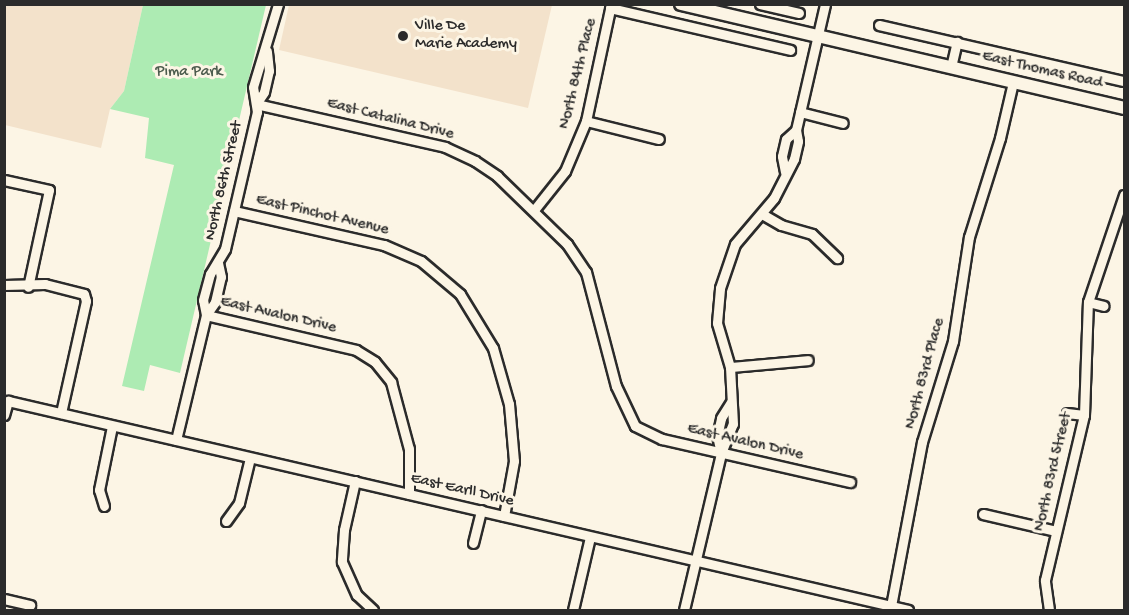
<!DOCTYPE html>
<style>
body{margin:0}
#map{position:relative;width:1129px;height:615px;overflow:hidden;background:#fcf5e5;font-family:"Gochi Hand",sans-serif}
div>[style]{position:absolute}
.built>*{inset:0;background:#f3e2cb}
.green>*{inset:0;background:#adebb3}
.roads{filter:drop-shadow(2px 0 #2b2b2b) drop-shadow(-2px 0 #2b2b2b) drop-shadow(0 2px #2b2b2b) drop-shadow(0 -2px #2b2b2b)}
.minor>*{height:9px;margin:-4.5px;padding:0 4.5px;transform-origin:4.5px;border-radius:4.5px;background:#fcf5e5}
.major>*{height:12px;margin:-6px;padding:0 6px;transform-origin:6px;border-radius:6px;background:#fcf5e5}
.dots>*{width:16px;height:16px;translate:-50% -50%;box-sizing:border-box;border:3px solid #fcf5e5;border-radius:50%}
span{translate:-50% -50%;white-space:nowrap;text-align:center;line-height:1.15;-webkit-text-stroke:6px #fcf5e5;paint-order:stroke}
.poi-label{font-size:16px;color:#2b2b2b}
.left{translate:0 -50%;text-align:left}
.street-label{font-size:16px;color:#2b2b2b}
.park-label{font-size:16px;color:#4c5b4d}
.frame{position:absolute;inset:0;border:6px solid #2b2b2b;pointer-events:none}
</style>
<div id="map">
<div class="built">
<i style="clip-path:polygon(5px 5px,143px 5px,124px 91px,110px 109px,101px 148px,5px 125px)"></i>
<i style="clip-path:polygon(289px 5px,552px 5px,528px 108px,279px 50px)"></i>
</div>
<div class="green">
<i style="clip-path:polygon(143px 5px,266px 5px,180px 373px,150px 365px,144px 391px,122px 386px,174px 165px,145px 158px,149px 118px,110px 109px,124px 91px)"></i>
</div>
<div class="roads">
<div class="minor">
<i style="left:760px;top:4px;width:40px;rotate:13deg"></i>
<i style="left:610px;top:8px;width:185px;rotate:13.1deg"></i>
<i style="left:879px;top:25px;width:251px;rotate:12.9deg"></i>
<i style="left:951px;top:67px;width:26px;rotate:-77deg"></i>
<i style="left:256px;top:104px;width:194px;rotate:12.8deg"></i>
<i style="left:445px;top:147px;width:33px;rotate:25deg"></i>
<i style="left:475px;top:161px;width:27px;rotate:34deg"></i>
<i style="left:497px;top:176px;width:98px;rotate:44.2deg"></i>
<i style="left:567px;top:244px;width:34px;rotate:56deg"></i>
<i style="left:586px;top:272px;width:118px;rotate:75.3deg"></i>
<i style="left:616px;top:386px;width:44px;rotate:64.6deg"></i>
<i style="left:635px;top:426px;width:30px;rotate:26deg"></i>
<i style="left:662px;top:439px;width:193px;rotate:12.9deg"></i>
<i style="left:256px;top:104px;width:14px;rotate:-56deg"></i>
<i style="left:264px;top:92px;width:22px;rotate:-77deg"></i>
<i style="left:269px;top:71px;width:20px;rotate:-96deg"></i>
<i style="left:800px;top:112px;width:44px;rotate:14.3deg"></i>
<i style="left:586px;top:121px;width:75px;rotate:13.9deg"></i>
<i style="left:785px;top:172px;width:16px;rotate:-101deg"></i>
<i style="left:782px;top:156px;width:17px;rotate:-77deg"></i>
<i style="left:786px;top:139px;width:13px;rotate:-42deg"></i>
<i style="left:4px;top:180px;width:46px;rotate:12.5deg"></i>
<i style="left:49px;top:190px;width:99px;rotate:102.2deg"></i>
<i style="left:534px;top:210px;width:50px;rotate:-51.5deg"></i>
<i style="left:565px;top:171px;width:54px;rotate:-67.2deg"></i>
<i style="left:586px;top:121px;width:120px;rotate:-77.9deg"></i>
<i style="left:234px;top:211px;width:154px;rotate:12.8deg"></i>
<i style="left:384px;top:245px;width:40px;rotate:23.4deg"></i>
<i style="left:421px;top:261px;width:51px;rotate:40.2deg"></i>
<i style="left:460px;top:294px;width:63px;rotate:58.6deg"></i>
<i style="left:493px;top:348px;width:58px;rotate:74.1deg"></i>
<i style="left:509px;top:404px;width:57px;rotate:85deg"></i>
<i style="left:514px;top:461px;width:56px;rotate:100.3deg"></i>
<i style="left:762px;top:214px;width:22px;rotate:30deg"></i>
<i style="left:781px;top:225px;width:32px;rotate:16deg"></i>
<i style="left:812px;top:234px;width:35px;rotate:44deg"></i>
<i style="left:4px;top:285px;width:41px;rotate:-1.4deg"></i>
<i style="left:45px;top:284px;width:40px;rotate:14.4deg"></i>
<i style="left:84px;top:294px;width:7px;rotate:74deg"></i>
<i style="left:86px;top:301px;width:115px;rotate:102.6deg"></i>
<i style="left:1088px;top:302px;width:16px;rotate:14deg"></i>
<i style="left:206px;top:315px;width:154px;rotate:13.1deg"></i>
<i style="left:356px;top:350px;width:22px;rotate:32deg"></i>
<i style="left:375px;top:362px;width:26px;rotate:51deg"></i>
<i style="left:391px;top:382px;width:69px;rotate:75deg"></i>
<i style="left:409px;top:449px;width:45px;rotate:90deg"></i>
<i style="left:206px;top:315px;width:16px;rotate:-55deg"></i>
<i style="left:215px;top:302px;width:26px;rotate:-77deg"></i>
<i style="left:221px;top:277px;width:14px;rotate:-102deg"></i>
<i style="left:730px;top:367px;width:78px;rotate:-5.1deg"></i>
<i style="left:1067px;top:413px;width:17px;rotate:7deg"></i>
<i style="left:4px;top:415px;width:15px;rotate:-74deg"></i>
<i style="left:8px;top:401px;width:924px;rotate:13.07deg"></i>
<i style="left:176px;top:440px;width:129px;rotate:-76.5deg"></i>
<i style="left:206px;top:315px;width:15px;rotate:-101deg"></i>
<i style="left:203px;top:300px;width:27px;rotate:-75deg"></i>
<i style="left:210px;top:274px;width:29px;rotate:-59deg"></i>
<i style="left:225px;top:249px;width:141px;rotate:-76.9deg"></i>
<i style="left:257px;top:112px;width:25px;rotate:-99deg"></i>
<i style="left:253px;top:87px;width:87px;rotate:-73.2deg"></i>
<i style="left:721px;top:453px;width:17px;rotate:-103deg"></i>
<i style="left:717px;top:436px;width:18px;rotate:-77deg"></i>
<i style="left:721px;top:418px;width:19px;rotate:-58deg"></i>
<i style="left:355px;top:481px;width:50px;rotate:102.7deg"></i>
<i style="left:344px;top:530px;width:32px;rotate:94deg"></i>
<i style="left:342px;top:562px;width:36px;rotate:66deg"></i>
<i style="left:357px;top:595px;width:22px;rotate:43deg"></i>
<i style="left:104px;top:506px;width:17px;rotate:-107deg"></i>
<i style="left:99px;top:490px;width:65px;rotate:-78.5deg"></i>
<i style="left:983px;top:514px;width:75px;rotate:13.1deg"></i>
<i style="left:226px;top:521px;width:22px;rotate:-54deg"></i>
<i style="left:239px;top:503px;width:46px;rotate:-76.3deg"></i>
<i style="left:473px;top:543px;width:34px;rotate:-76deg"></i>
<i style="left:4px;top:599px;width:27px;rotate:13deg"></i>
<i style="left:891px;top:606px;width:167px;rotate:-79.3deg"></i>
<i style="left:922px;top:442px;width:106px;rotate:-72.9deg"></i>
<i style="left:953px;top:341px;width:105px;rotate:-81.3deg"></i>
<i style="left:969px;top:237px;width:104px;rotate:-72.6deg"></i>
<i style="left:1000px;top:138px;width:57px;rotate:-76.9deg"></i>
<i style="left:573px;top:610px;width:75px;rotate:-76.9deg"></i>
<i style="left:684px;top:610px;width:161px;rotate:-76.7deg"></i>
<i style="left:721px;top:453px;width:31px;rotate:-68deg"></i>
<i style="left:733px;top:424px;width:57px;rotate:-93deg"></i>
<i style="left:730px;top:367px;width:46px;rotate:-106.5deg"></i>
<i style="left:717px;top:323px;width:35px;rotate:-85deg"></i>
<i style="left:720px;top:288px;width:46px;rotate:-71.2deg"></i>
<i style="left:735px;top:244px;width:60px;rotate:-49.7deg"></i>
<i style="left:774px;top:198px;width:44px;rotate:-62.9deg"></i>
<i style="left:794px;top:159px;width:18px;rotate:-77deg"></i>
<i style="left:798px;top:141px;width:11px;rotate:-100deg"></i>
<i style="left:796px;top:130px;width:129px;rotate:-77deg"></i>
<i style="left:1049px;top:610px;width:30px;rotate:-98deg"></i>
<i style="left:1045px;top:580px;width:170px;rotate:-76.7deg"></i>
<i style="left:1084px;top:415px;width:113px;rotate:-88deg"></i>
<i style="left:1088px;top:302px;width:113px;rotate:-71.4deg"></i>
</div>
<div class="major">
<i style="left:681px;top:4px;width:455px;rotate:13.2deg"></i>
</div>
</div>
<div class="dots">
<i style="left:403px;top:36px;background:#2b2b2b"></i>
</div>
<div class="poi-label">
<span class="left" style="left:415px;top:36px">Ville De<br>Marie Academy</span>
</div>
<div class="street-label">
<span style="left:1042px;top:71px;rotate:13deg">East Thomas Road</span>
<span style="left:579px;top:74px;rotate:-76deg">North 84th Place</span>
<span style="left:390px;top:120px;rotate:14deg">East Catalina Drive</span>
<span style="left:225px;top:181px;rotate:-77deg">North 86th Street</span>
<span style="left:322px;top:216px;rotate:13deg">East Pinchot Avenue</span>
<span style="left:278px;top:316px;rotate:13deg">East Avalon Drive</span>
<span style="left:926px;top:374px;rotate:-75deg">North 83rd Place</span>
<span style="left:745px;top:443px;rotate:13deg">East Avalon Drive</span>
<span style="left:1054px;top:472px;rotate:-77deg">North 83rd Street</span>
<span style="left:462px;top:491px;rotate:13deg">East Earll Drive</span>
</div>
<div class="park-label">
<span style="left:189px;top:73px">Pima Park</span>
</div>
<div class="frame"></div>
</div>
